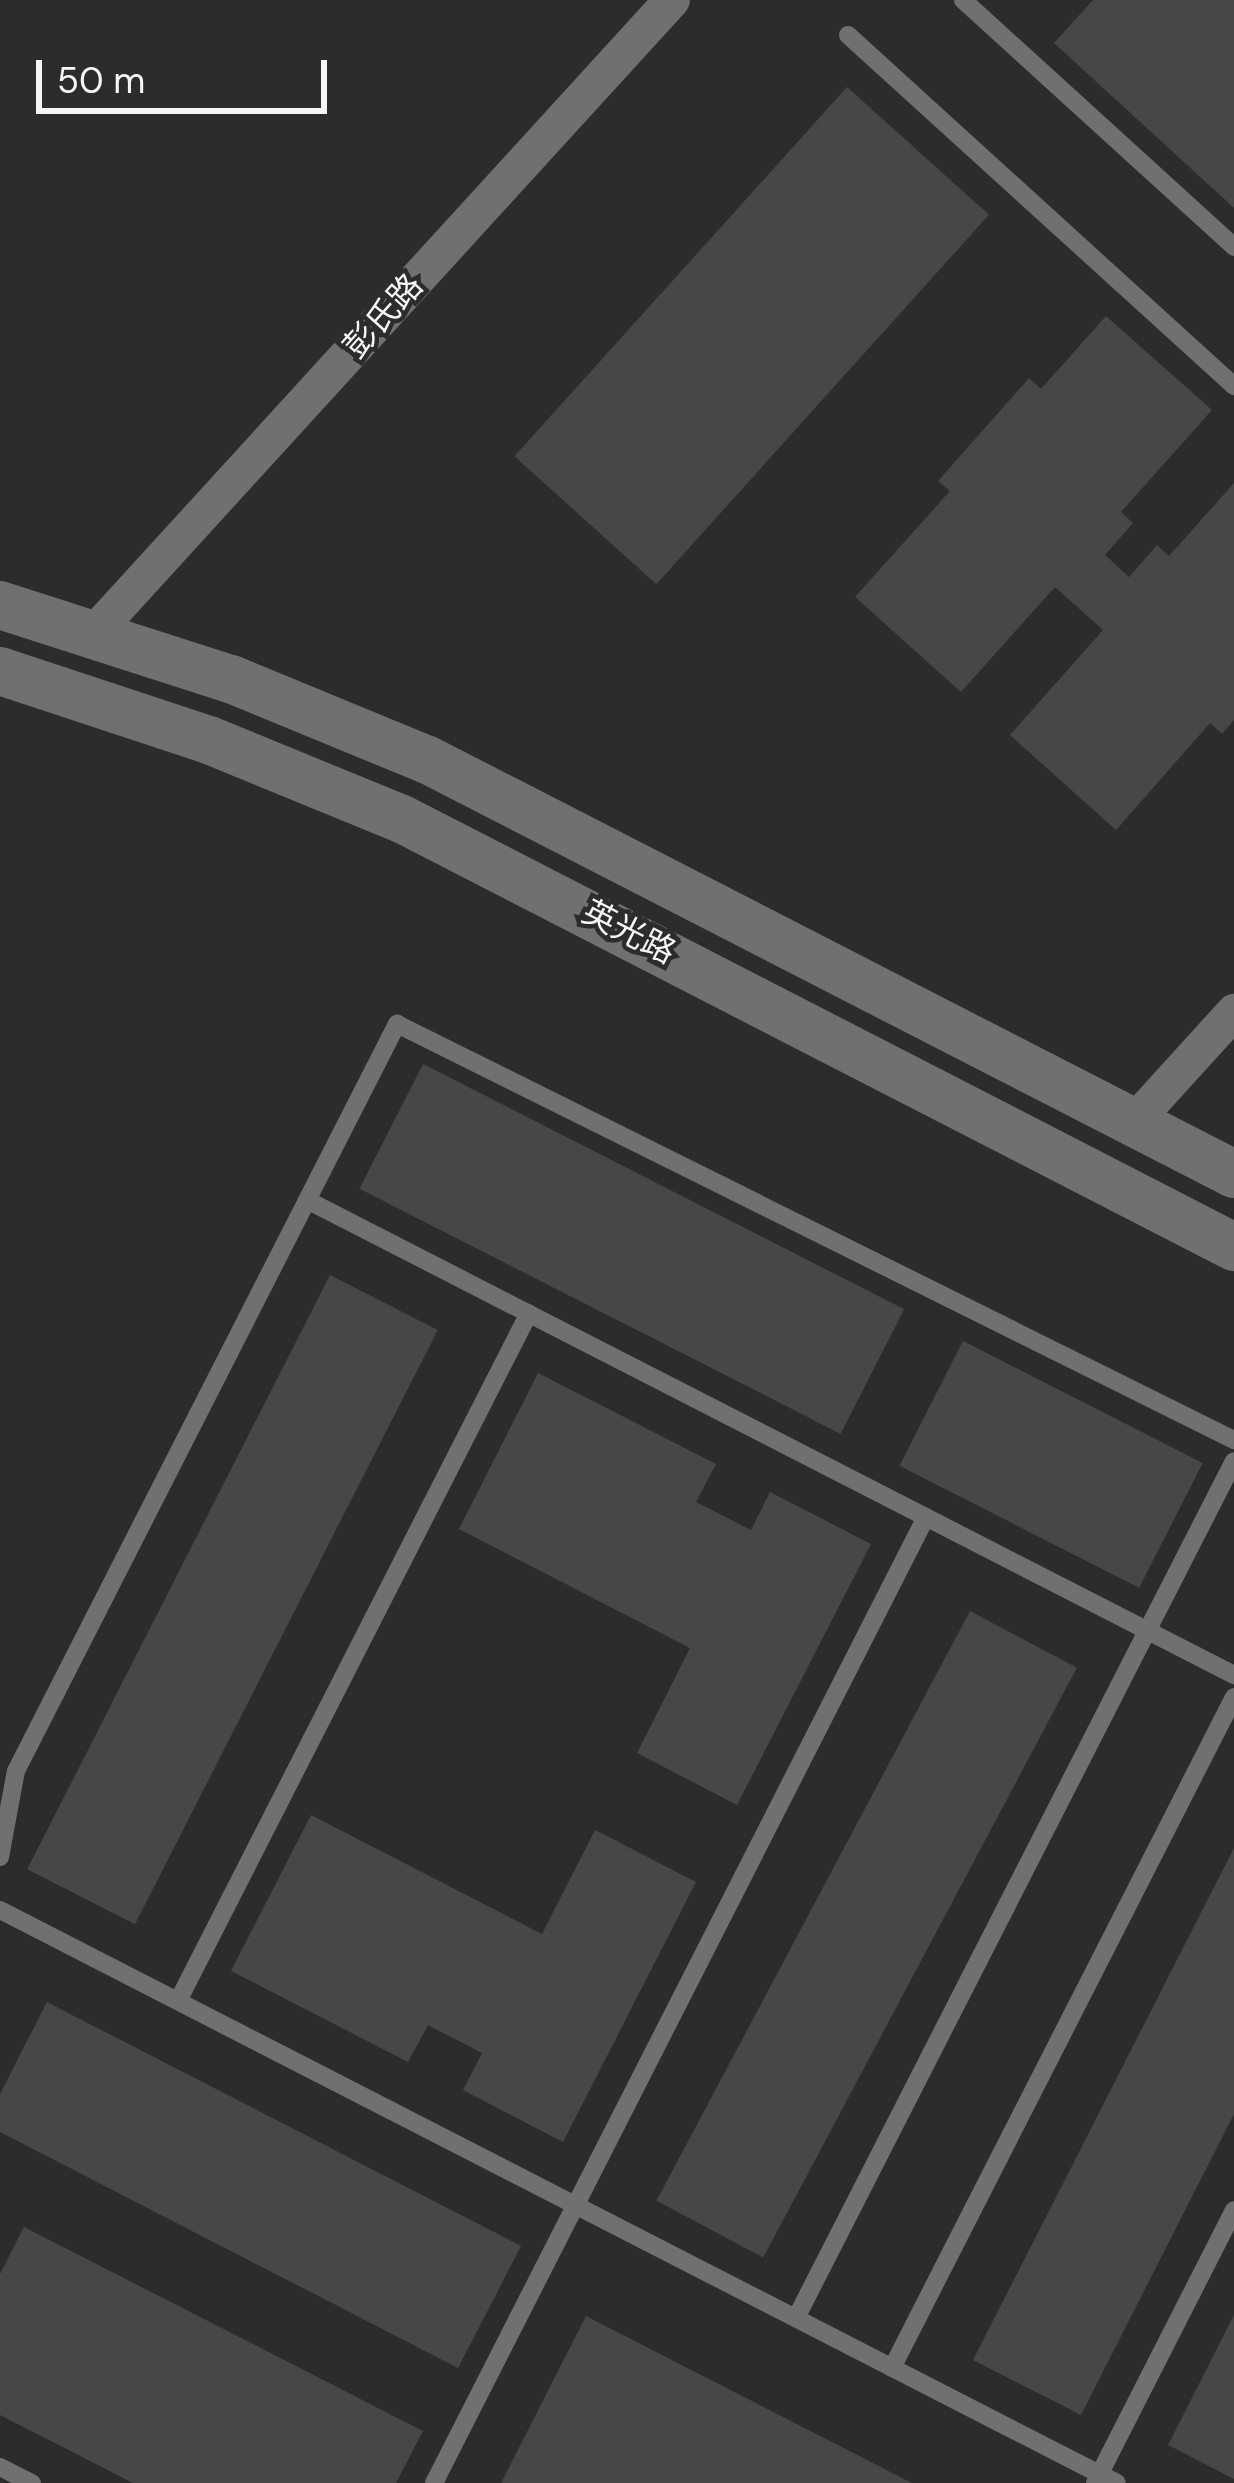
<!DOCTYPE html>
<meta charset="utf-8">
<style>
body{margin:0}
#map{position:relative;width:1234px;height:2483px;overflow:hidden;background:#2c2d2a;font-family:"DM Sans","Noto Sans SC",sans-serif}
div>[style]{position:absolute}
.building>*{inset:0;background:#474846;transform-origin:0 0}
.lane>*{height:18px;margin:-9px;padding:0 9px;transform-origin:9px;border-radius:9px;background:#70716e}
.street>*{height:36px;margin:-18px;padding:0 18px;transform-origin:18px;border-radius:18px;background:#70716e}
.secondary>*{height:48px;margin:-24px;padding:0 24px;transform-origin:24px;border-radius:24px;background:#70716e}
span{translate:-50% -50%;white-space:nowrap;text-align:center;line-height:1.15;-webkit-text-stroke:9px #2c2d2a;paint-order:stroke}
.street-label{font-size:33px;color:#f5f5f3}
.scale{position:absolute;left:36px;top:60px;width:291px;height:54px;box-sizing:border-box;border:6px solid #f5f5f3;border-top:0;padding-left:15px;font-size:36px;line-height:42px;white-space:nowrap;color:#f5f5f3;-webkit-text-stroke:9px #2c2d2a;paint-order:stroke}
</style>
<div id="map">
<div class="building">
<i style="clip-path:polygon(1093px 0,1234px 0,1234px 208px,1054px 43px)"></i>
<i style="left:847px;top:87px;width:191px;height:497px;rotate:42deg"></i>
<i style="clip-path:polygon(1106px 316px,1212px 410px,1121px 512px,1133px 523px,1105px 555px,1129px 577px,1157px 545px,1169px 556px,1234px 483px,1234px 720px,1222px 734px,1210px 723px,1116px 830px,1010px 735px,1103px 630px,1055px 587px,961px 692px,855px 597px,950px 491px,938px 481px,1029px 378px,1041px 389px)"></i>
<i style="left:423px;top:1064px;width:540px;height:140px;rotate:27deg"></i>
<i style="left:330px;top:1275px;width:121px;height:667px;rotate:27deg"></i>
<i style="left:963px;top:1341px;width:269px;height:140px;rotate:27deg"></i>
<i style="clip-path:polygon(538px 1373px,716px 1464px,696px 1502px,751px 1530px,770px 1492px,871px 1544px,737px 1805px,637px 1753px,690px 1648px,459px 1529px)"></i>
<i style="left:970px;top:1611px;width:121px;height:668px;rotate:28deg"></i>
<i style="clip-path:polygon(311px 1815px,542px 1934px,595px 1830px,696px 1882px,563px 2142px,463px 2090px,482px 2053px,428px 2025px,408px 2062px,231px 1971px)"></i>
<i style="clip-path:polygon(1234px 1848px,1234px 2114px,1081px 2415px,973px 2360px)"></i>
<i style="clip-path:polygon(47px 2002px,521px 2246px,458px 2368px,0 2132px,0 2094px)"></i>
<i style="clip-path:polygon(24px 2227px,423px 2431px,396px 2483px,133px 2483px,0 2415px,0 2274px)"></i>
<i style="clip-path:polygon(1234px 2315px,1234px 2479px,1168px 2445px)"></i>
<i style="clip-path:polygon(586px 2316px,912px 2483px,501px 2483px)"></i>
</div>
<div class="lane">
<i style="left:963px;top:0;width:367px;rotate:42.3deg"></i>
<i style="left:848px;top:35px;width:522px;rotate:42.28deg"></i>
<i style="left:307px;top:1200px;width:1042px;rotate:27.13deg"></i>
<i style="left:0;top:1857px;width:87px;rotate:-79.5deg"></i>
<i style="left:16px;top:1771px;width:839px;rotate:-62.98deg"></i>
<i style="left:397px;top:1024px;width:935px;rotate:26.43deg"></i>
<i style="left:0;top:1910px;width:1255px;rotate:27.16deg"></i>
<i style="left:178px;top:2001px;width:772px;rotate:-62.97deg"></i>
<i style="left:796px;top:2318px;width:962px;rotate:-62.93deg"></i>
<i style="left:892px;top:2368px;width:753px;rotate:-62.99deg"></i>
<i style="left:0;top:2467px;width:36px;rotate:27deg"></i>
<i style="left:434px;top:2483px;width:1084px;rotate:-63.01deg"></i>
<i style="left:1095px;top:2483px;width:306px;rotate:-63deg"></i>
</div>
<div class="street">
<i style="left:94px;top:633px;width:857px;rotate:-47.6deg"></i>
<i style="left:1134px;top:1122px;width:149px;rotate:-47.7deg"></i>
</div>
<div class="secondary">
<i style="left:0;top:605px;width:243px;rotate:17.8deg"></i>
<i style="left:231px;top:679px;width:213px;rotate:22.4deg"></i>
<i style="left:428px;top:760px;width:906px;rotate:27.19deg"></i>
<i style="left:0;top:671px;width:220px;rotate:18.3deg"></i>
<i style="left:209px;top:740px;width:209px;rotate:22.3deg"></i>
<i style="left:402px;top:819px;width:936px;rotate:27.22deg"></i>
</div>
<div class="street-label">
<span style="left:383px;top:316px;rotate:-48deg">彭氏路</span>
<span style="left:629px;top:932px;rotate:27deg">英光路</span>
</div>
<div class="scale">50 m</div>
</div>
